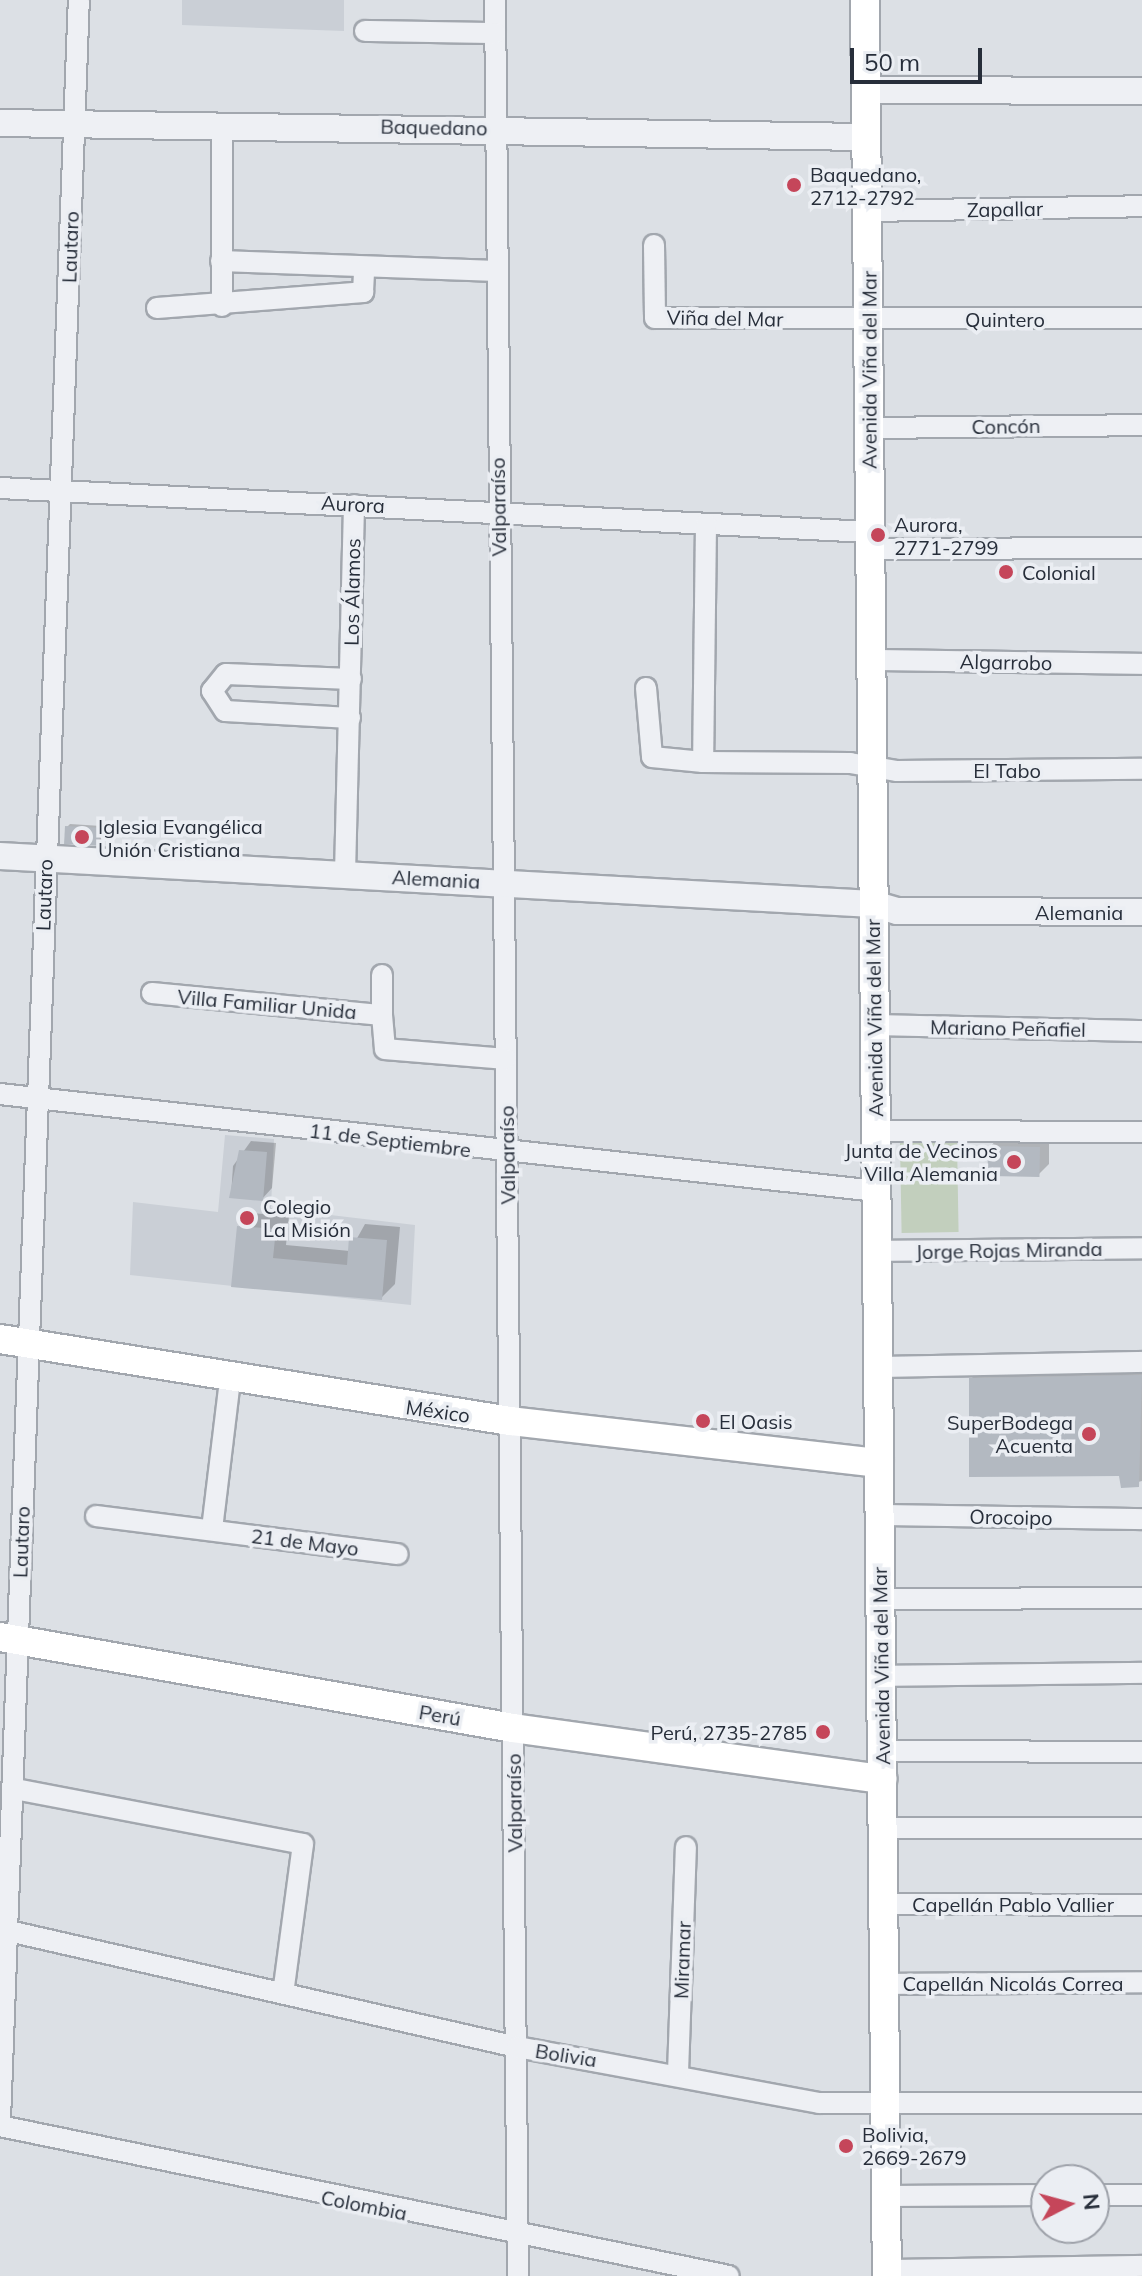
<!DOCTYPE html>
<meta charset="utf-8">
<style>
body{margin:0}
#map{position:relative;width:1142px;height:2276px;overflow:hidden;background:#dce0e5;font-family:Mulish,sans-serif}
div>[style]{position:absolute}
.built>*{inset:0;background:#cacfd6}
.green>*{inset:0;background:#c2cfbd;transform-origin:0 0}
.shadow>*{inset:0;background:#0003}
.building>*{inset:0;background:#b3b9c1;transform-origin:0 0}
.roads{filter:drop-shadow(2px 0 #a2a7ae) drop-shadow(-2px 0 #a2a7ae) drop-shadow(0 2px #a2a7ae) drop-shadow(0 -2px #a2a7ae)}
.minor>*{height:20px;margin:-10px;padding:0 10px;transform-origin:10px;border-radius:10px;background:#eef0f4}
.tertiary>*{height:26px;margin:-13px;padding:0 13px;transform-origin:13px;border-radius:13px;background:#eef0f4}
.secondary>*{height:28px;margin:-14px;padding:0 14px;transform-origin:14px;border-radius:14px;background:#fff}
.dots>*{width:22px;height:22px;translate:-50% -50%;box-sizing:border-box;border:4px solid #ebeef3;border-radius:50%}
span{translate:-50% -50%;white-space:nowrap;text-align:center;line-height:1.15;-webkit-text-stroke:7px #ebeef3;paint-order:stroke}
.street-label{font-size:20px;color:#272e3a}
.poi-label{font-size:20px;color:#272e3a}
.left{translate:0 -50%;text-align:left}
.right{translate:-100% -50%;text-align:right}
.north{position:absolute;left:1030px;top:2164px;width:80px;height:80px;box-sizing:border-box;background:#ebeef3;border:2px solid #9da1a9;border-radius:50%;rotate:84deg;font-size:22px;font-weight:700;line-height:32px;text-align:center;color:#272e3a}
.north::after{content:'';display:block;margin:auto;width:28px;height:36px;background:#c5465a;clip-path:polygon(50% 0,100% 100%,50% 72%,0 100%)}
.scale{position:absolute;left:850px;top:48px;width:132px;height:36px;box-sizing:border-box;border:4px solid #272e3a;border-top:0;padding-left:10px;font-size:24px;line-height:28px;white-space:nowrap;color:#272e3a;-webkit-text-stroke:6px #ebeef3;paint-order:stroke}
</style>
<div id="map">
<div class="built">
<i style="clip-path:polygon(182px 0,344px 0,344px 31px,182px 25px)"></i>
<i style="clip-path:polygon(225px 1135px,274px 1139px,271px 1208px,415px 1225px,411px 1305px,130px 1275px,133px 1202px,218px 1212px)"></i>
</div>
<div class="green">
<i style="left:957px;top:1141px;width:91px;height:57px;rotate:89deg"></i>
</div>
<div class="shadow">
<i style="clip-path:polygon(70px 824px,101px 826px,101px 841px,67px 827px)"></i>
<i style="clip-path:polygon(1000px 1136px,1049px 1138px,1049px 1164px,1038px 1175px,990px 1147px)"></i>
<i style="clip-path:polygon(251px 1141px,276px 1143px,272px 1188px,262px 1199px,231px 1196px,233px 1166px)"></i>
<i style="clip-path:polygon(252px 1213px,289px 1216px,286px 1245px,350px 1251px,365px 1224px,400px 1227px,395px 1284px,381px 1298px,234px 1285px,239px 1227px)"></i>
<i style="clip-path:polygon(1142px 1361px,1142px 1481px,1122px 1486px,1121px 1474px,971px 1379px,984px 1365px)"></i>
</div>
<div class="building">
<i style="left:65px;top:826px;width:35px;height:18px;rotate:3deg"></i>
<i style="left:988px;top:1146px;width:52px;height:30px;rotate:1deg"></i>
<i style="clip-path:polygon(239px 1150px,267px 1152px,263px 1201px,229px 1198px)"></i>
<i style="clip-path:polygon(237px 1226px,276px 1229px,273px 1258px,347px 1265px,349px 1237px,387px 1240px,382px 1300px,231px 1287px)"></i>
<i style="clip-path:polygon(1142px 1375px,1139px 1487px,1121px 1488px,1119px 1476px,969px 1477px,969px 1378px)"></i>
</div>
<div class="roads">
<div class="minor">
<i style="left:495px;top:0;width:2276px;rotate:89.42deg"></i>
<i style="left:365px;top:31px;width:130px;rotate:0.9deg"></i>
<i style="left:222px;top:125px;width:181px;rotate:90deg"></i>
<i style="left:868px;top:211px;width:274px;rotate:-1deg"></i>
<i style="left:654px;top:245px;width:73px;rotate:89.2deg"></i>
<i style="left:655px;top:318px;width:487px"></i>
<i style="left:221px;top:261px;width:276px;rotate:2.1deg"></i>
<i style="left:157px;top:308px;width:207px;rotate:-4.4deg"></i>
<i style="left:363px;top:292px;width:22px;rotate:-87deg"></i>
<i style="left:869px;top:428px;width:273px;rotate:-0.6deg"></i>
<i style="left:0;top:488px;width:871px;rotate:2.9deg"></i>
<i style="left:706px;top:524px;width:238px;rotate:90.7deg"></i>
<i style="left:703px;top:762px;width:147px;rotate:0.4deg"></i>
<i style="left:850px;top:763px;width:48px;rotate:9.7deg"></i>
<i style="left:897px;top:771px;width:245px;rotate:-0.5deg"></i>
<i style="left:870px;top:549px;width:272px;rotate:-0.2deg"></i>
<i style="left:871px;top:660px;width:271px;rotate:0.8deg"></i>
<i style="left:646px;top:688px;width:69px;rotate:85deg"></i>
<i style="left:652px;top:757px;width:51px;rotate:5.6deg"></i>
<i style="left:350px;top:718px;width:125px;rotate:-176.8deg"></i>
<i style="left:225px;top:711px;width:24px;rotate:-123deg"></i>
<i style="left:212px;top:691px;width:22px;rotate:-51deg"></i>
<i style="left:226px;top:674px;width:125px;rotate:2.3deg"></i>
<i style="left:345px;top:874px;width:369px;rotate:-88.6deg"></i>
<i style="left:382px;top:975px;width:40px;rotate:90deg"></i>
<i style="left:152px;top:993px;width:231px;rotate:5.5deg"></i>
<i style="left:382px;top:1015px;width:34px;rotate:85deg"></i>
<i style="left:385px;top:1049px;width:121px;rotate:4.7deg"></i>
<i style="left:874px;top:1025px;width:268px;rotate:1.3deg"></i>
<i style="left:0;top:1094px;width:881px;rotate:6.32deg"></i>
<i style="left:875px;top:1131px;width:267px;rotate:0.2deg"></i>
<i style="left:876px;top:1251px;width:266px;rotate:-0.6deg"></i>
<i style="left:878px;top:1367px;width:264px;rotate:-1.1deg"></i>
<i style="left:879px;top:1515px;width:263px;rotate:0.9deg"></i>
<i style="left:96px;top:1516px;width:304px;rotate:7.2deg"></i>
<i style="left:212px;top:1529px;width:149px;rotate:-83.1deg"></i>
<i style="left:880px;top:1599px;width:262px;rotate:-0.2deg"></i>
<i style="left:881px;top:1676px;width:261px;rotate:-0.7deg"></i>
<i style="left:882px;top:1751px;width:260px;rotate:0.2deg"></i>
<i style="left:15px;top:1789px;width:293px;rotate:10.8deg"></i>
<i style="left:303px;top:1844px;width:150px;rotate:97.6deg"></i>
<i style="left:883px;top:1828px;width:259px"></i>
<i style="left:883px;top:1904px;width:259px;rotate:0.2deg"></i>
<i style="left:0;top:1929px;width:530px;rotate:12.86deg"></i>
<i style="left:517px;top:2047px;width:307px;rotate:10.5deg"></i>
<i style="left:819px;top:2103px;width:323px"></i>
<i style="left:884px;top:1984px;width:258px;rotate:-0.4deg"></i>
<i style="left:678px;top:2073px;width:226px;rotate:-88deg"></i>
<i style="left:0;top:2120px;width:2121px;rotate:-87.87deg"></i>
<i style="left:0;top:2126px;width:744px;rotate:11.63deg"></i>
<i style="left:1094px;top:2195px;width:48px"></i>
<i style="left:887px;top:2196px;width:159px;rotate:-0.4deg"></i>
<i style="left:887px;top:2270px;width:255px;rotate:-0.9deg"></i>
</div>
<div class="tertiary">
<i style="left:867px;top:90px;width:275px;rotate:0.2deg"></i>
<i style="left:0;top:123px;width:867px;rotate:0.93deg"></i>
<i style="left:0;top:856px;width:874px;rotate:3.15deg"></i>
<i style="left:873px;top:904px;width:25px;rotate:16deg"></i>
<i style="left:897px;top:911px;width:245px;rotate:0.2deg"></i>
</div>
<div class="secondary">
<i style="left:865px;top:0;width:2276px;rotate:89.45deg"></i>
<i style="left:0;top:1339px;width:517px;rotate:9.13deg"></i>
<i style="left:510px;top:1421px;width:371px;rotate:6.5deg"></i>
<i style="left:0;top:1637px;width:521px;rotate:10.06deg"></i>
<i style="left:513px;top:1728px;width:373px;rotate:7.9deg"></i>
</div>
</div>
<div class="dots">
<i style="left:794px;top:185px;background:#c5465a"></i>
<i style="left:878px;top:535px;background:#c5465a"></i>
<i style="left:1006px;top:572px;background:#c5465a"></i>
<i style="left:82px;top:837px;background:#c5465a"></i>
<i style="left:1014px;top:1162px;background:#c5465a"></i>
<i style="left:247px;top:1218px;background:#c5465a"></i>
<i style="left:703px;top:1421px;background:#c5465a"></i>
<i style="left:1089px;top:1434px;background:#c5465a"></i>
<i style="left:823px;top:1732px;background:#c5465a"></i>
<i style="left:846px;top:2146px;background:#c5465a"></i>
</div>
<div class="street-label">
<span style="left:434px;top:127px;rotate:1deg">Baquedano</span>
<span style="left:1005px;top:209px;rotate:-1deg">Zapallar</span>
<span style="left:70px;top:247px;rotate:-88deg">Lautaro</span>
<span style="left:725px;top:318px;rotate:1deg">Viña del Mar</span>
<span style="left:1005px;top:319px">Quintero</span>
<span style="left:869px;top:370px;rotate:-90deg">Avenida Viña del Mar</span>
<span style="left:1006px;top:426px;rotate:-1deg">Concón</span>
<span style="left:353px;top:504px;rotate:3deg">Aurora</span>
<span style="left:498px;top:507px;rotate:-91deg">Valparaíso</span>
<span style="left:352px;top:592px;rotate:-89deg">Los Álamos</span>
<span style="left:1006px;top:662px;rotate:1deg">Algarrobo</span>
<span style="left:1007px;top:770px">El Tabo</span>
<span style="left:436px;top:879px;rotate:3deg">Alemania</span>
<span style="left:44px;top:895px;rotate:-88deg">Lautaro</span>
<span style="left:1079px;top:912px">Alemania</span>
<span style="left:267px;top:1004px;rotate:5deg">Villa Familiar Unida</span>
<span style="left:874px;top:1018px;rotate:-91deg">Avenida Viña del Mar</span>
<span style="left:1008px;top:1028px;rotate:1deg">Mariano Peñafiel</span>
<span style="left:390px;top:1140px;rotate:7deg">11 de Septiembre</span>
<span style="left:507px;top:1155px;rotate:-91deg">Valparaíso</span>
<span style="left:1009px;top:1250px;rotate:-1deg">Jorge Rojas Miranda</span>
<span style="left:438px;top:1411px;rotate:8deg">México</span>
<span style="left:1011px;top:1517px;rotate:1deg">Orocoipo</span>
<span style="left:21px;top:1542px;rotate:-88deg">Lautaro</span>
<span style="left:305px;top:1542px;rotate:7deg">21 de Mayo</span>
<span style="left:881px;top:1666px;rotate:-91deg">Avenida Viña del Mar</span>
<span style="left:440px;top:1715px;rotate:10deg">Perú</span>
<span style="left:514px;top:1803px;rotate:-91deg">Valparaíso</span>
<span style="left:1013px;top:1904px">Capellán Pablo Vallier</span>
<span style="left:682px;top:1960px;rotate:-88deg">Miramar</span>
<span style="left:1013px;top:1983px">Capellán Nicolás Correa</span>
<span style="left:566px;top:2055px;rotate:9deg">Bolivia</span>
<span style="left:364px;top:2205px;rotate:11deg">Colombia</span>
</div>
<div class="poi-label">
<span class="left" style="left:810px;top:186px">Baquedano,<br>2712-2792</span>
<span class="left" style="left:894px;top:536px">Aurora,<br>2771-2799</span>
<span class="left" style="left:1022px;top:572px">Colonial</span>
<span class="left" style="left:98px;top:838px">Iglesia Evangélica<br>Unión Cristiana</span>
<span class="right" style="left:998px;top:1162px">Junta de Vecinos<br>Villa Alemania</span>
<span class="left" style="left:263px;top:1218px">Colegio<br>La Misión</span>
<span class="left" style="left:719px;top:1421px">El Oasis</span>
<span class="right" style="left:1073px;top:1434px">SuperBodega<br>Acuenta</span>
<span class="right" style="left:807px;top:1732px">Perú, 2735-2785</span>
<span class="left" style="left:862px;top:2146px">Bolivia,<br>2669-2679</span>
</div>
<div class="north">N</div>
<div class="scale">50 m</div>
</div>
